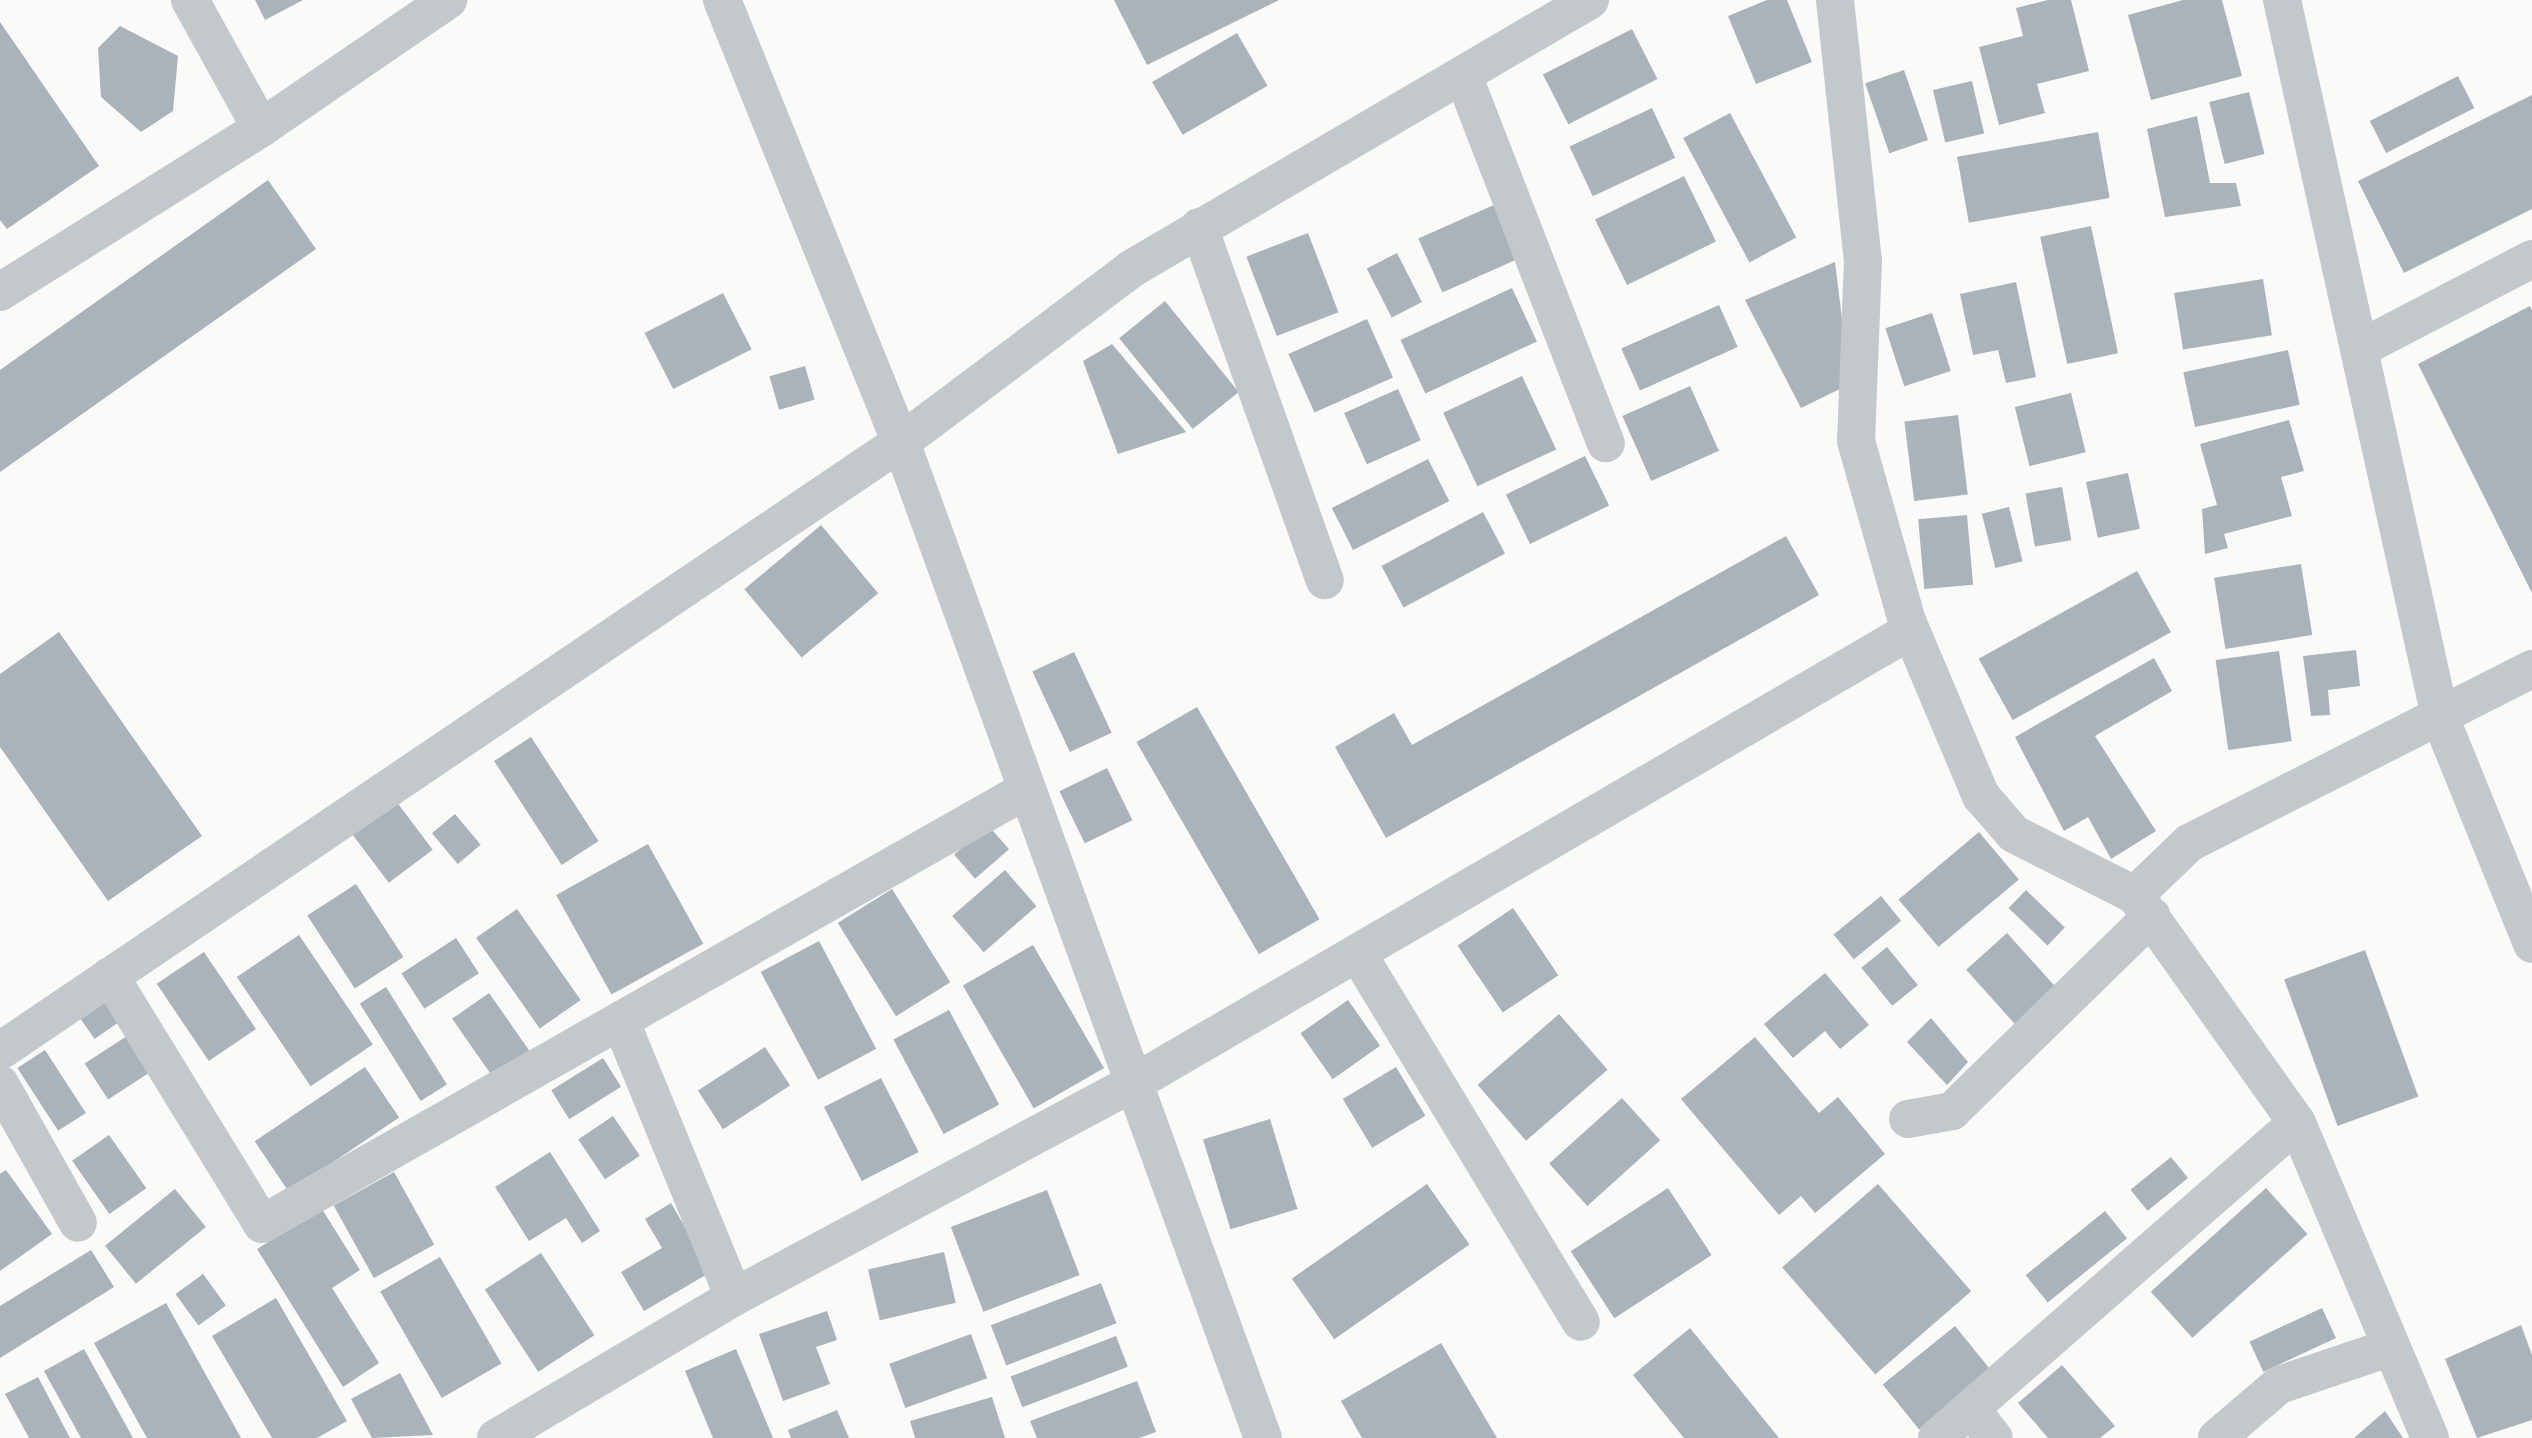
<!DOCTYPE html>
<style>
body{margin:0}
#map{position:relative;width:2532px;height:1438px;overflow:hidden;background:#fafaf8;font-family:Barlow,sans-serif}
div>[style]{position:absolute}
.building>*{inset:0;background:#aab3b9;transform-origin:0 0}
.street>*{height:38px;margin:-19px;padding:0 19px;transform-origin:19px;border-radius:19px;background:#c3c8cc}
span{translate:-50% -50%;white-space:nowrap;text-align:center;line-height:1.15;-webkit-text-stroke:7px #fff;paint-order:stroke}
</style>
<div id="map">
<div class="building">
<i style="clip-path:polygon(255px 0,303px 0,265px 20px)"></i>
<i style="clip-path:polygon(1114px 0,1279px 0,1147px 65px)"></i>
<i style="clip-path:polygon(1767px 0,1787px 0,1812px 62px,1756px 84px,1728px 16px)"></i>
<i style="clip-path:polygon(2048px 0,2071px 0,2089px 71px,2037px 84px,2045px 113px,1999px 125px,1979px 47px,2023px 36px,2016px 8px)"></i>
<i style="clip-path:polygon(2183px 0,2222px 0,2242px 76px,2151px 100px,2128px 15px)"></i>
<i style="clip-path:polygon(0 22px,99px 166px,7px 229px,0 220px)"></i>
<i style="clip-path:polygon(120px 26px,178px 56px,173px 111px,141px 132px,101px 97px,98px 48px)"></i>
<i style="left:1632px;top:29px;width:56px;height:100px;rotate:63deg"></i>
<i style="left:1237px;top:33px;width:61px;height:98px;rotate:60deg"></i>
<i style="left:1904px;top:70px;width:74px;height:41px;rotate:71deg"></i>
<i style="left:2458px;top:76px;width:36px;height:99px;rotate:63deg"></i>
<i style="left:1972px;top:81px;width:54px;height:40px;rotate:77deg"></i>
<i style="left:2249px;top:92px;width:64px;height:41px;rotate:76deg"></i>
<i style="clip-path:polygon(2532px 95px,2532px 209px,2404px 273px,2358px 181px)"></i>
<i style="left:1652px;top:108px;width:55px;height:91px;rotate:65deg"></i>
<i style="left:1730px;top:113px;width:141px;height:53px;rotate:62deg"></i>
<i style="clip-path:polygon(2197px 116px,2210px 183px,2236px 183px,2241px 206px,2165px 217px,2147px 129px)"></i>
<i style="left:2098px;top:132px;width:67px;height:143px;rotate:80deg"></i>
<i style="left:1684px;top:176px;width:73px;height:99px;rotate:64deg"></i>
<i style="clip-path:polygon(268px 180px,316px 249px,0 472px,0 370px)"></i>
<i style="left:1496px;top:204px;width:59px;height:85px;rotate:66deg"></i>
<i style="left:2091px;top:226px;width:130px;height:52px;rotate:78deg"></i>
<i style="left:1308px;top:233px;width:85px;height:66px;rotate:69deg"></i>
<i style="left:1397px;top:253px;width:55px;height:34px;rotate:63deg"></i>
<i style="clip-path:polygon(1835px 262px,1850px 384px,1801px 408px,1745px 300px)"></i>
<i style="left:2263px;top:279px;width:57px;height:90px;rotate:81deg"></i>
<i style="clip-path:polygon(2016px 282px,2036px 377px,2006px 383px,1998px 350px,1973px 355px,1960px 294px)"></i>
<i style="left:1512px;top:288px;width:59px;height:123px;rotate:65deg"></i>
<i style="left:723px;top:293px;width:63px;height:88px;rotate:63deg"></i>
<i style="left:1165px;top:301px;width:117px;height:59px;rotate:51deg"></i>
<i style="left:1719px;top:305px;width:46px;height:107px;rotate:66deg"></i>
<i style="clip-path:polygon(2530px 306px,2532px 310px,2532px 593px,2418px 364px)"></i>
<i style="left:1932px;top:313px;width:61px;height:49px;rotate:72deg"></i>
<i style="left:1367px;top:319px;width:64px;height:86px;rotate:66deg"></i>
<i style="clip-path:polygon(1112px 344px,1186px 432px,1118px 454px,1083px 361px)"></i>
<i style="left:2288px;top:350px;width:56px;height:107px;rotate:78deg"></i>
<i style="left:805px;top:366px;width:35px;height:37px;rotate:74deg"></i>
<i style="left:1522px;top:376px;width:81px;height:87px;rotate:65deg"></i>
<i style="left:1690px;top:386px;width:71px;height:74px;rotate:66deg"></i>
<i style="left:1398px;top:389px;width:56px;height:59px;rotate:66deg"></i>
<i style="left:2071px;top:393px;width:61px;height:58px;rotate:76deg"></i>
<i style="left:1958px;top:415px;width:80px;height:54px;rotate:83deg"></i>
<i style="clip-path:polygon(2289px 420px,2304px 471px,2281px 477px,2292px 516px,2224px 534px,2228px 548px,2205px 554px,2202px 509px,2217px 505px,2200px 444px)"></i>
<i style="left:1585px;top:456px;width:55px;height:88px;rotate:64deg"></i>
<i style="left:1428px;top:459px;width:47px;height:108px;rotate:63deg"></i>
<i style="left:2128px;top:473px;width:57px;height:43px;rotate:78deg"></i>
<i style="left:2062px;top:487px;width:54px;height:37px;rotate:80deg"></i>
<i style="left:2009px;top:507px;width:56px;height:28px;rotate:76deg"></i>
<i style="left:1483px;top:512px;width:47px;height:115px;rotate:62deg"></i>
<i style="left:1967px;top:515px;width:70px;height:49px;rotate:85deg"></i>
<i style="left:821px;top:525px;width:89px;height:100px;rotate:50deg"></i>
<i style="clip-path:polygon(1786px 536px,1819px 595px,1386px 838px,1335px 747px,1394px 713px,1412px 745px)"></i>
<i style="left:2301px;top:564px;width:72px;height:88px;rotate:81deg"></i>
<i style="left:2137px;top:571px;width:70px;height:181px;rotate:61deg"></i>
<i style="clip-path:polygon(59px 632px,202px 836px,108px 901px,0 747px,0 674px)"></i>
<i style="clip-path:polygon(2356px 650px,2360px 686px,2328px 690px,2330px 715px,2311px 716px,2303px 656px)"></i>
<i style="left:2279px;top:651px;width:91px;height:64px;rotate:82deg"></i>
<i style="left:1074px;top:652px;width:89px;height:46px;rotate:65deg"></i>
<i style="clip-path:polygon(2154px 658px,2172px 691px,2095px 736px,2156px 831px,2111px 859px,2088px 817px,2064px 831px,2015px 737px)"></i>
<i style="left:1197px;top:707px;width:245px;height:70px;rotate:60deg"></i>
<i style="left:531px;top:737px;width:124px;height:44px;rotate:57deg"></i>
<i style="left:1107px;top:768px;width:58px;height:53px;rotate:64deg"></i>
<i style="left:396px;top:801px;width:61px;height:55px;rotate:53deg"></i>
<i style="left:455px;top:814px;width:40px;height:30px;rotate:50deg"></i>
<i style="left:988px;top:825px;width:32px;height:45px;rotate:49deg"></i>
<i style="left:1979px;top:832px;width:62px;height:105px;rotate:50deg"></i>
<i style="left:648px;top:844px;width:114px;height:105px;rotate:61deg"></i>
<i style="left:1005px;top:870px;width:48px;height:70px;rotate:49deg"></i>
<i style="left:356px;top:884px;width:87px;height:58px;rotate:57deg"></i>
<i style="left:892px;top:889px;width:110px;height:64px;rotate:58deg"></i>
<i style="left:2026px;top:890px;width:54px;height:25px;rotate:44deg"></i>
<i style="left:1881px;top:896px;width:32px;height:61px;rotate:51deg"></i>
<i style="left:1513px;top:908px;width:81px;height:67px;rotate:56deg"></i>
<i style="left:517px;top:909px;width:111px;height:50px;rotate:55deg"></i>
<i style="left:2007px;top:933px;width:74px;height:55px;rotate:48deg"></i>
<i style="left:299px;top:935px;width:132px;height:75px;rotate:56deg"></i>
<i style="left:456px;top:938px;width:42px;height:65px;rotate:57deg"></i>
<i style="left:819px;top:941px;width:122px;height:66px;rotate:62deg"></i>
<i style="left:1033px;top:945px;width:142px;height:81px;rotate:60deg"></i>
<i style="left:1887px;top:947px;width:49px;height:33px;rotate:51deg"></i>
<i style="left:2365px;top:950px;width:156px;height:86px;rotate:70deg"></i>
<i style="left:204px;top:952px;width:93px;height:57px;rotate:56deg"></i>
<i style="clip-path:polygon(1825px 973px,1869px 1025px,1840px 1049px,1825px 1031px,1793px 1058px,1764px 1024px)"></i>
<i style="left:386px;top:987px;width:115px;height:31px;rotate:58deg"></i>
<i style="left:489px;top:993px;width:71px;height:45px;rotate:55deg"></i>
<i style="left:1348px;top:1000px;width:56px;height:58px;rotate:55deg"></i>
<i style="left:107px;top:1001px;width:24px;height:32px;rotate:55deg"></i>
<i style="left:949px;top:1010px;width:107px;height:63px;rotate:62deg"></i>
<i style="left:1559px;top:1014px;width:74px;height:108px;rotate:49deg"></i>
<i style="clip-path:polygon(1931px 1018px,1968px 1062px,1947px 1085px,1907px 1042px)"></i>
<i style="left:130px;top:1034px;width:43px;height:54px;rotate:57deg"></i>
<i style="clip-path:polygon(1755px 1037px,1819px 1113px,1838px 1097px,1885px 1154px,1815px 1213px,1801px 1196px,1779px 1215px,1681px 1099px)"></i>
<i style="left:765px;top:1047px;width:46px;height:80px;rotate:57deg"></i>
<i style="left:45px;top:1050px;width:75px;height:33px;rotate:57deg"></i>
<i style="left:603px;top:1058px;width:34px;height:61px;rotate:58deg"></i>
<i style="left:365px;top:1067px;width:61px;height:133px;rotate:56deg"></i>
<i style="left:1396px;top:1067px;width:57px;height:62px;rotate:59deg"></i>
<i style="left:881px;top:1078px;width:83px;height:64px;rotate:63deg"></i>
<i style="left:1622px;top:1098px;width:57px;height:98px;rotate:48deg"></i>
<i style="left:613px;top:1116px;width:48px;height:42px;rotate:56deg"></i>
<i style="left:1270px;top:1119px;width:94px;height:70px;rotate:73deg"></i>
<i style="left:109px;top:1135px;width:65px;height:45px;rotate:55deg"></i>
<i style="clip-path:polygon(550px 1152px,600px 1231px,582px 1243px,566px 1218px,529px 1241px,495px 1187px)"></i>
<i style="left:2171px;top:1157px;width:27px;height:52px;rotate:51deg"></i>
<i style="clip-path:polygon(6px 1170px,52px 1234px,0 1271px,0 1174px)"></i>
<i style="left:394px;top:1172px;width:83px;height:69px;rotate:61deg"></i>
<i style="left:1427px;top:1184px;width:74px;height:165px;rotate:55deg"></i>
<i style="left:1878px;top:1184px;width:142px;height:127px;rotate:49deg"></i>
<i style="left:1668px;top:1188px;width:80px;height:116px;rotate:57deg"></i>
<i style="left:2266px;top:1188px;width:62px;height:155px;rotate:48deg"></i>
<i style="left:175px;top:1189px;width:49px;height:90px;rotate:51deg"></i>
<i style="left:1047px;top:1190px;width:91px;height:103px;rotate:69deg"></i>
<i style="clip-path:polygon(671px 1203px,711px 1272px,644px 1311px,621px 1272px,662px 1248px,645px 1219px)"></i>
<i style="clip-path:polygon(322px 1209px,360px 1270px,332px 1288px,379px 1363px,343px 1387px,257px 1249px)"></i>
<i style="left:2105px;top:1211px;width:35px;height:102px;rotate:51deg"></i>
<i style="clip-path:polygon(91px 1250px,114px 1287px,0 1358px,0 1306px)"></i>
<i style="left:944px;top:1252px;width:52px;height:78px;rotate:77deg"></i>
<i style="left:541px;top:1253px;width:98px;height:67px;rotate:57deg"></i>
<i style="left:440px;top:1257px;width:123px;height:69px;rotate:60deg"></i>
<i style="left:203px;top:1274px;width:39px;height:34px;rotate:54deg"></i>
<i style="left:1101px;top:1283px;width:43px;height:118px;rotate:69deg"></i>
<i style="clip-path:polygon(276px 1298px,347px 1421px,317px 1438px,272px 1438px,212px 1336px)"></i>
<i style="clip-path:polygon(166px 1303px,241px 1438px,147px 1438px,94px 1343px)"></i>
<i style="left:2322px;top:1308px;width:33px;height:80px;rotate:65deg"></i>
<i style="clip-path:polygon(827px 1311px,837px 1340px,816px 1347px,830px 1384px,783px 1401px,759px 1334px)"></i>
<i style="clip-path:polygon(2521px 1325px,2532px 1355px,2532px 1420px,2477px 1438px,2445px 1359px)"></i>
<i style="left:1955px;top:1326px;width:58px;height:93px;rotate:51deg"></i>
<i style="clip-path:polygon(1690px 1328px,1779px 1438px,1684px 1438px,1633px 1375px)"></i>
<i style="left:971px;top:1334px;width:47px;height:87px;rotate:70deg"></i>
<i style="left:1116px;top:1336px;width:33px;height:113px;rotate:69deg"></i>
<i style="clip-path:polygon(1441px 1343px,1497px 1438px,1362px 1438px,1341px 1401px)"></i>
<i style="clip-path:polygon(84px 1349px,133px 1438px,81px 1438px,44px 1371px)"></i>
<i style="clip-path:polygon(736px 1349px,773px 1438px,713px 1438px,685px 1371px)"></i>
<i style="clip-path:polygon(2062px 1365px,2115px 1426px,2100px 1438px,2048px 1438px,2018px 1403px)"></i>
<i style="clip-path:polygon(400px 1373px,433px 1435px,372px 1438px,351px 1399px)"></i>
<i style="clip-path:polygon(38px 1377px,70px 1438px,29px 1438px,5px 1394px)"></i>
<i style="clip-path:polygon(1137px 1381px,1156px 1432px,1139px 1438px,1037px 1438px,1030px 1421px)"></i>
<i style="clip-path:polygon(992px 1397px,1005px 1438px,915px 1438px,910px 1421px)"></i>
<i style="clip-path:polygon(837px 1410px,849px 1438px,791px 1438px,788px 1430px)"></i>
<i style="clip-path:polygon(2385px 1411px,2403px 1438px,2354px 1438px)"></i>
</div>
<div class="street">
<i style="left:190px;top:0;width:146px;rotate:61deg"></i>
<i style="left:722px;top:0;width:477px;rotate:68deg"></i>
<i style="left:901px;top:442px;width:1060px;rotate:70.03deg"></i>
<i style="left:1835px;top:0;width:262px;rotate:83.9deg"></i>
<i style="left:1863px;top:260px;width:181px;rotate:92.2deg"></i>
<i style="left:1856px;top:441px;width:187px;rotate:74.2deg"></i>
<i style="left:1907px;top:621px;width:190px;rotate:67.1deg"></i>
<i style="left:1981px;top:796px;width:50px;rotate:49deg"></i>
<i style="left:2014px;top:834px;width:136px;rotate:26.8deg"></i>
<i style="left:2282px;top:0;width:734px;rotate:77.57deg"></i>
<i style="left:2440px;top:717px;width:245px;rotate:67.9deg"></i>
<i style="left:1463px;top:75px;width:395px;rotate:68.8deg"></i>
<i style="left:1199px;top:227px;width:375px;rotate:70.4deg"></i>
<i style="left:0;top:292px;width:308px;rotate:-32.1deg"></i>
<i style="left:261px;top:128px;width:227px;rotate:-34.4deg"></i>
<i style="left:2361px;top:348px;width:193px;rotate:-27.5deg"></i>
<i style="left:1358px;top:954px;width:430px;rotate:58.8deg"></i>
<i style="left:110px;top:976px;width:291px;rotate:58.5deg"></i>
<i style="left:262px;top:1224px;width:879px;rotate:-29.6deg"></i>
<i style="left:621px;top:1022px;width:297px;rotate:67.7deg"></i>
<i style="left:0;top:1051px;width:1088px;rotate:-34.06deg"></i>
<i style="left:901px;top:442px;width:288px;rotate:-36.9deg"></i>
<i style="left:1131px;top:269px;width:532px;rotate:-30.37deg"></i>
<i style="left:0;top:1084px;width:159px;rotate:60.7deg"></i>
<i style="left:1908px;top:1119px;width:45px;rotate:-10.3deg"></i>
<i style="left:1952px;top:1111px;width:279px;rotate:-44.3deg"></i>
<i style="left:2297px;top:1123px;width:342px;rotate:67.1deg"></i>
<i style="left:1971px;top:1409px;width:37px;rotate:52deg"></i>
<i style="left:496px;top:1438px;width:277px;rotate:-30.6deg"></i>
<i style="left:734px;top:1297px;width:451px;rotate:-28.2deg"></i>
<i style="left:1132px;top:1084px;width:900px;rotate:-30.21deg"></i>
<i style="left:1937px;top:1438px;width:478px;rotate:-41.2deg"></i>
<i style="left:2297px;top:1123px;width:280px;rotate:-125.4deg"></i>
<i style="left:2135px;top:895px;width:75px;rotate:-43.9deg"></i>
<i style="left:2189px;top:843px;width:385px;rotate:-26.9deg"></i>
<i style="left:2217px;top:1438px;width:82px;rotate:-40.5deg"></i>
<i style="left:2279px;top:1385px;width:118px;rotate:-18.7deg"></i>
</div>
</div>
